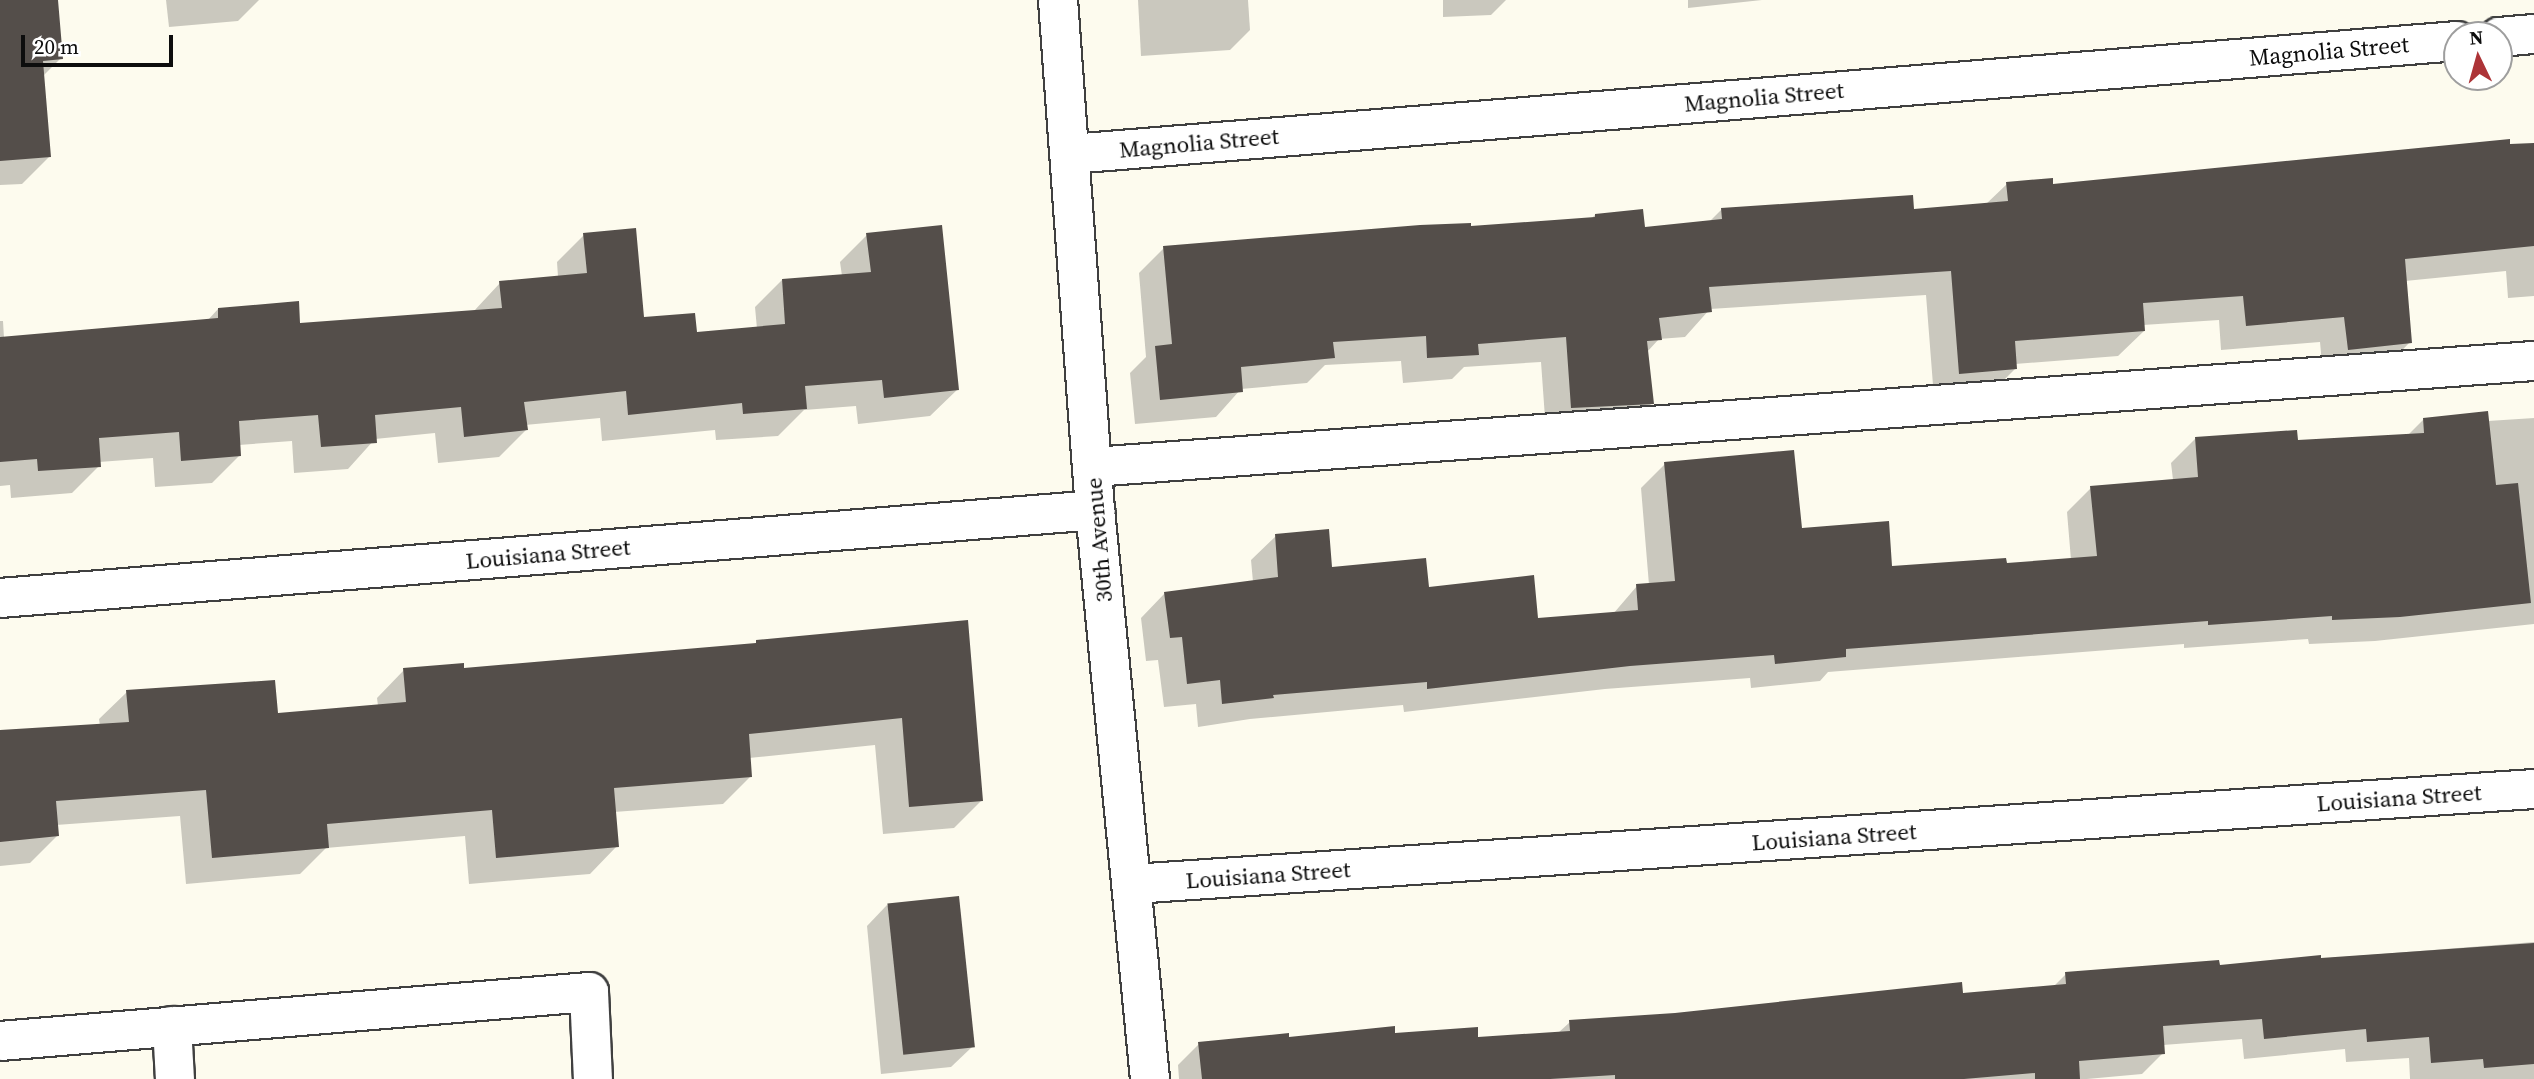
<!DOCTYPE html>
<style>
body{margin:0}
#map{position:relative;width:2534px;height:1079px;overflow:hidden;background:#fdfbee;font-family:"Source Serif 4",serif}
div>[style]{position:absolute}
.shadow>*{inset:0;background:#0003}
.building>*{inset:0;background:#544e4a;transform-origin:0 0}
.roads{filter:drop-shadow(2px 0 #404040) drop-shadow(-2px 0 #404040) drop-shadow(0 2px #404040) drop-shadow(0 -2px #404040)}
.minor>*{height:38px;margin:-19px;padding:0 19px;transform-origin:19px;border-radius:19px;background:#fff}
span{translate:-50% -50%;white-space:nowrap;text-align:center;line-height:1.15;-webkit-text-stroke:7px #fff;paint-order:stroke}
.street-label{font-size:23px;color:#0d0d0d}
.north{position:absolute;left:2443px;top:21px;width:70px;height:70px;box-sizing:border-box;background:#fff;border:2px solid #9e9e9e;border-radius:50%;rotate:355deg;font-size:19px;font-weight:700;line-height:28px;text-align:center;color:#0d0d0d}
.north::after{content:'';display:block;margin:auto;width:24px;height:32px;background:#ad3437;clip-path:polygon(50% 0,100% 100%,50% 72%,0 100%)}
.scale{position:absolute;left:21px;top:35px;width:152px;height:32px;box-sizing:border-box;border:4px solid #0d0d0d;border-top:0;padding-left:9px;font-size:21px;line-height:24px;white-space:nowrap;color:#0d0d0d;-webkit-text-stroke:5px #fff;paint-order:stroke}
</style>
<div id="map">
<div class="shadow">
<i style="clip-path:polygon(0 0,56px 0,61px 58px,42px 77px,49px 157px,22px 184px,0 185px)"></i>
<i style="clip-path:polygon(166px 0,259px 0,238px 21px,169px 27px)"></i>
<i style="clip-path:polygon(1138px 0,1248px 0,1250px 30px,1230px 50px,1141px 56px)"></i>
<i style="clip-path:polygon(1443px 0,1506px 0,1491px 15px,1443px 17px)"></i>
<i style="clip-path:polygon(1688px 0,1762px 0,1688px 8px)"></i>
<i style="clip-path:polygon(2534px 144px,2534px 296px,2508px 298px,2506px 271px,2405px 281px,2410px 342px,2385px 368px,2323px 375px,2320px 342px,2221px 350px,2219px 320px,2143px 325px,2144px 331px,2118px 356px,2015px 364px,2016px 368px,1990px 394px,1934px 398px,1926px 295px,1710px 309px,1685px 337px,1659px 339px,1647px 352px,1652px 403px,1627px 428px,1546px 432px,1541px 362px,1464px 367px,1452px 379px,1403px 383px,1401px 361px,1325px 365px,1307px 383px,1241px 389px,1216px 417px,1135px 424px,1130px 373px,1146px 357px,1139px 273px,1164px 248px,1591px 219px,1595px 215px,1643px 229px,1709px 222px,1722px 209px,1912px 211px,1985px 205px,2007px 184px,2052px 186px)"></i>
<i style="clip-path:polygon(584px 235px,643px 319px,696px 334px,757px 329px,755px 307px,782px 280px,842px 276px,840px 262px,867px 235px,958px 389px,930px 416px,858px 424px,856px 406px,804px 410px,778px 436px,716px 440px,715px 430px,602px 441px,600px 418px,525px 425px,526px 430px,499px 457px,438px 463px,435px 433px,375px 439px,348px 469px,294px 473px,292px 441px,239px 445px,239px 456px,212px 483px,155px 487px,153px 458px,99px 462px,99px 466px,72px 493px,11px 498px,10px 485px,0 486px,0 321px,3px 321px,4px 338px,207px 321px,218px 309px,299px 325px,473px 312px,500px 283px,558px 277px,557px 262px)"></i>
<i style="clip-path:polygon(2534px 418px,2534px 624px,2375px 641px,2309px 644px,2308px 639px,2184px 648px,2184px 644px,1828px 672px,1820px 681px,1751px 688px,1750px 678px,1605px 689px,1404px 712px,1403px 705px,1250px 719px,1198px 727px,1196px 704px,1164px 707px,1158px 660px,1146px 661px,1141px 618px,1165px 593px,1253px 582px,1251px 560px,1276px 536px,1331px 569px,1428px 589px,1536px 620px,1613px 614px,1637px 586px,1649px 585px,1641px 488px,1665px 464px,1800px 530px,1890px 568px,2005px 565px,2071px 560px,2067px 512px,2091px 488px,2173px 480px,2171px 463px,2196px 438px,2296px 441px,2407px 436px,2424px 419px,2488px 421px)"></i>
<i style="clip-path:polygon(967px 622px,981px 801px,954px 828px,883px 834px,875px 745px,749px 758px,750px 777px,723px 804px,614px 812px,617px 846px,590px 874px,469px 884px,465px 836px,326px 848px,300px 874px,186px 884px,180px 816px,56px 825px,57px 836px,30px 863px,0 866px,0 732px,100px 726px,99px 719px,127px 692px,276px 715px,378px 706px,377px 698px,404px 670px,463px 670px,754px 645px,757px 642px)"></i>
<i style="clip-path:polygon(887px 905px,972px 1047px,951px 1067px,881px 1074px,867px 926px)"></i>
<i style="clip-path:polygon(2534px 942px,2534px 1079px,2410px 1079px,2409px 1058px,2346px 1062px,2345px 1049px,2244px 1059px,2242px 1039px,2163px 1045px,2163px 1053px,2142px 1074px,2087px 1079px,1179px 1079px,1178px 1065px,1199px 1044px,1394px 1035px,1476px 1039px,1558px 1033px,1570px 1022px,2053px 987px,2066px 974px,2218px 967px)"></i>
</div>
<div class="building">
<i style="clip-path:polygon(0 0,58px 0,63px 59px,43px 61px,51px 157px,0 161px)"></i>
<i style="clip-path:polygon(2510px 139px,2510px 144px,2534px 143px,2534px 246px,2405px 259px,2412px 343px,2348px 350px,2344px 317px,2246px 326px,2243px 296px,2143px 303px,2145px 331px,2015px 341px,2017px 369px,1959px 374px,1951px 271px,1709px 287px,1712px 312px,1659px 318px,1662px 340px,1647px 341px,1654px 404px,1571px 408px,1566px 337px,1478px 344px,1479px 355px,1427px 358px,1426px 336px,1333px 342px,1335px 358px,1241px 367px,1243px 392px,1160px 400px,1155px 346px,1172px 344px,1163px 246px,1420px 225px,1471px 223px,1471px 226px,1595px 217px,1595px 214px,1643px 209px,1645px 227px,1722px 219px,1721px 208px,1913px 195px,1914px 209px,2008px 201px,2006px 182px,2053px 178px,2053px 184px)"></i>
<i style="clip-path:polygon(942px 225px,959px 390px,884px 398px,882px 380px,805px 386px,807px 409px,743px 414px,742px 403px,628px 415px,626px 391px,524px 402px,528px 430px,464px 437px,461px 407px,375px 415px,377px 443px,321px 447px,318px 415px,239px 421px,241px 456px,181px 461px,179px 432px,99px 438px,101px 467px,38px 471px,37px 459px,0 462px,0 337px,218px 318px,218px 308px,299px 301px,300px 323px,502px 308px,499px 281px,587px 273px,583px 233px,636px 228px,644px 317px,695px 313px,697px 332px,785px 324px,782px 279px,871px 272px,866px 233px)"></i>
<i style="clip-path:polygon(2488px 411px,2496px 485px,2518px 483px,2531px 603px,2400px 617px,2332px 620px,2332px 616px,2208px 625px,2208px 621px,1846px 649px,1846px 657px,1775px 664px,1774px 655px,1630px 666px,1427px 689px,1427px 682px,1273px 695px,1274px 698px,1222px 704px,1220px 680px,1187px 684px,1182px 637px,1170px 638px,1164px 592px,1278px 577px,1275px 534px,1329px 529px,1332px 567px,1426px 558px,1429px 587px,1534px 575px,1538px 618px,1638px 610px,1636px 584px,1675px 581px,1664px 462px,1794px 450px,1802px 528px,1889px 521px,1892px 566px,2006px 558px,2007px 563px,2097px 556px,2090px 486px,2198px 477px,2195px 437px,2297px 430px,2298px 440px,2424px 433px,2423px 418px)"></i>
<i style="clip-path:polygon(968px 620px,983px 801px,909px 807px,902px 718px,749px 734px,752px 777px,614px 788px,619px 847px,496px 858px,492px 810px,327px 824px,329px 848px,212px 858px,206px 790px,56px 801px,59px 836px,0 842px,0 730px,129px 722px,126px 690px,275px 680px,278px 713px,406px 702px,403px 668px,464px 663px,464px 668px,756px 643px,756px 640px)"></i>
<i style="left:959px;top:896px;width:152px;height:72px;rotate:84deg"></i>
<i style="clip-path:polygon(2534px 943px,2534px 1064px,2484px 1068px,2483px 1059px,2431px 1063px,2429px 1037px,2367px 1042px,2366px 1029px,2264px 1039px,2262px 1019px,2163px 1026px,2165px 1054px,2079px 1061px,2080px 1079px,2035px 1079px,2035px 1073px,1964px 1079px,1615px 1079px,1615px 1075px,1550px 1079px,1202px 1079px,1198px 1042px,1289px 1033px,1289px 1037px,1395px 1026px,1395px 1033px,1478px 1027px,1478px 1037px,1570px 1031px,1569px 1020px,1675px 1013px,1962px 982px,1963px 993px,2066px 984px,2065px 972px,2219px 960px,2220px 965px,2321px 955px,2321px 958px)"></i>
</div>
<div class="roads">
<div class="minor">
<i style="left:1058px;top:0;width:511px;rotate:85.85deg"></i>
<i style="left:1095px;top:510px;width:572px;rotate:84.48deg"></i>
<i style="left:2499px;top:37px;width:35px;rotate:-5deg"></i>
<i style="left:1071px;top:154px;width:1391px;rotate:-4.66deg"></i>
<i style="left:1093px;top:467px;width:1445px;rotate:-4.21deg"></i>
<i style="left:0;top:598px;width:1099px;rotate:-4.59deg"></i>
<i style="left:1133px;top:884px;width:1404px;rotate:-3.88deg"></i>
<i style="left:172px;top:1026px;width:53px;rotate:86.8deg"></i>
<i style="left:0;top:1041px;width:591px;rotate:-4.76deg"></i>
<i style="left:589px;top:992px;width:87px;rotate:87.4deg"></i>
</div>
</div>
<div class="street-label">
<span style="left:2329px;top:51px;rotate:-5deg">Magnolia Street</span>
<span style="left:1764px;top:97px;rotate:-5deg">Magnolia Street</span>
<span style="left:1199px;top:143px;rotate:-5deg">Magnolia Street</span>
<span style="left:1099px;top:540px;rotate:-95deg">30th Avenue</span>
<span style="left:548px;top:554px;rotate:-5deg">Louisiana Street</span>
<span style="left:2399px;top:798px;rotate:-4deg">Louisiana Street</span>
<span style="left:1834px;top:837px;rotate:-4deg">Louisiana Street</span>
<span style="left:1268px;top:875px;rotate:-4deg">Louisiana Street</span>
</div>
<div class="north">N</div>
<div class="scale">20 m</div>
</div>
